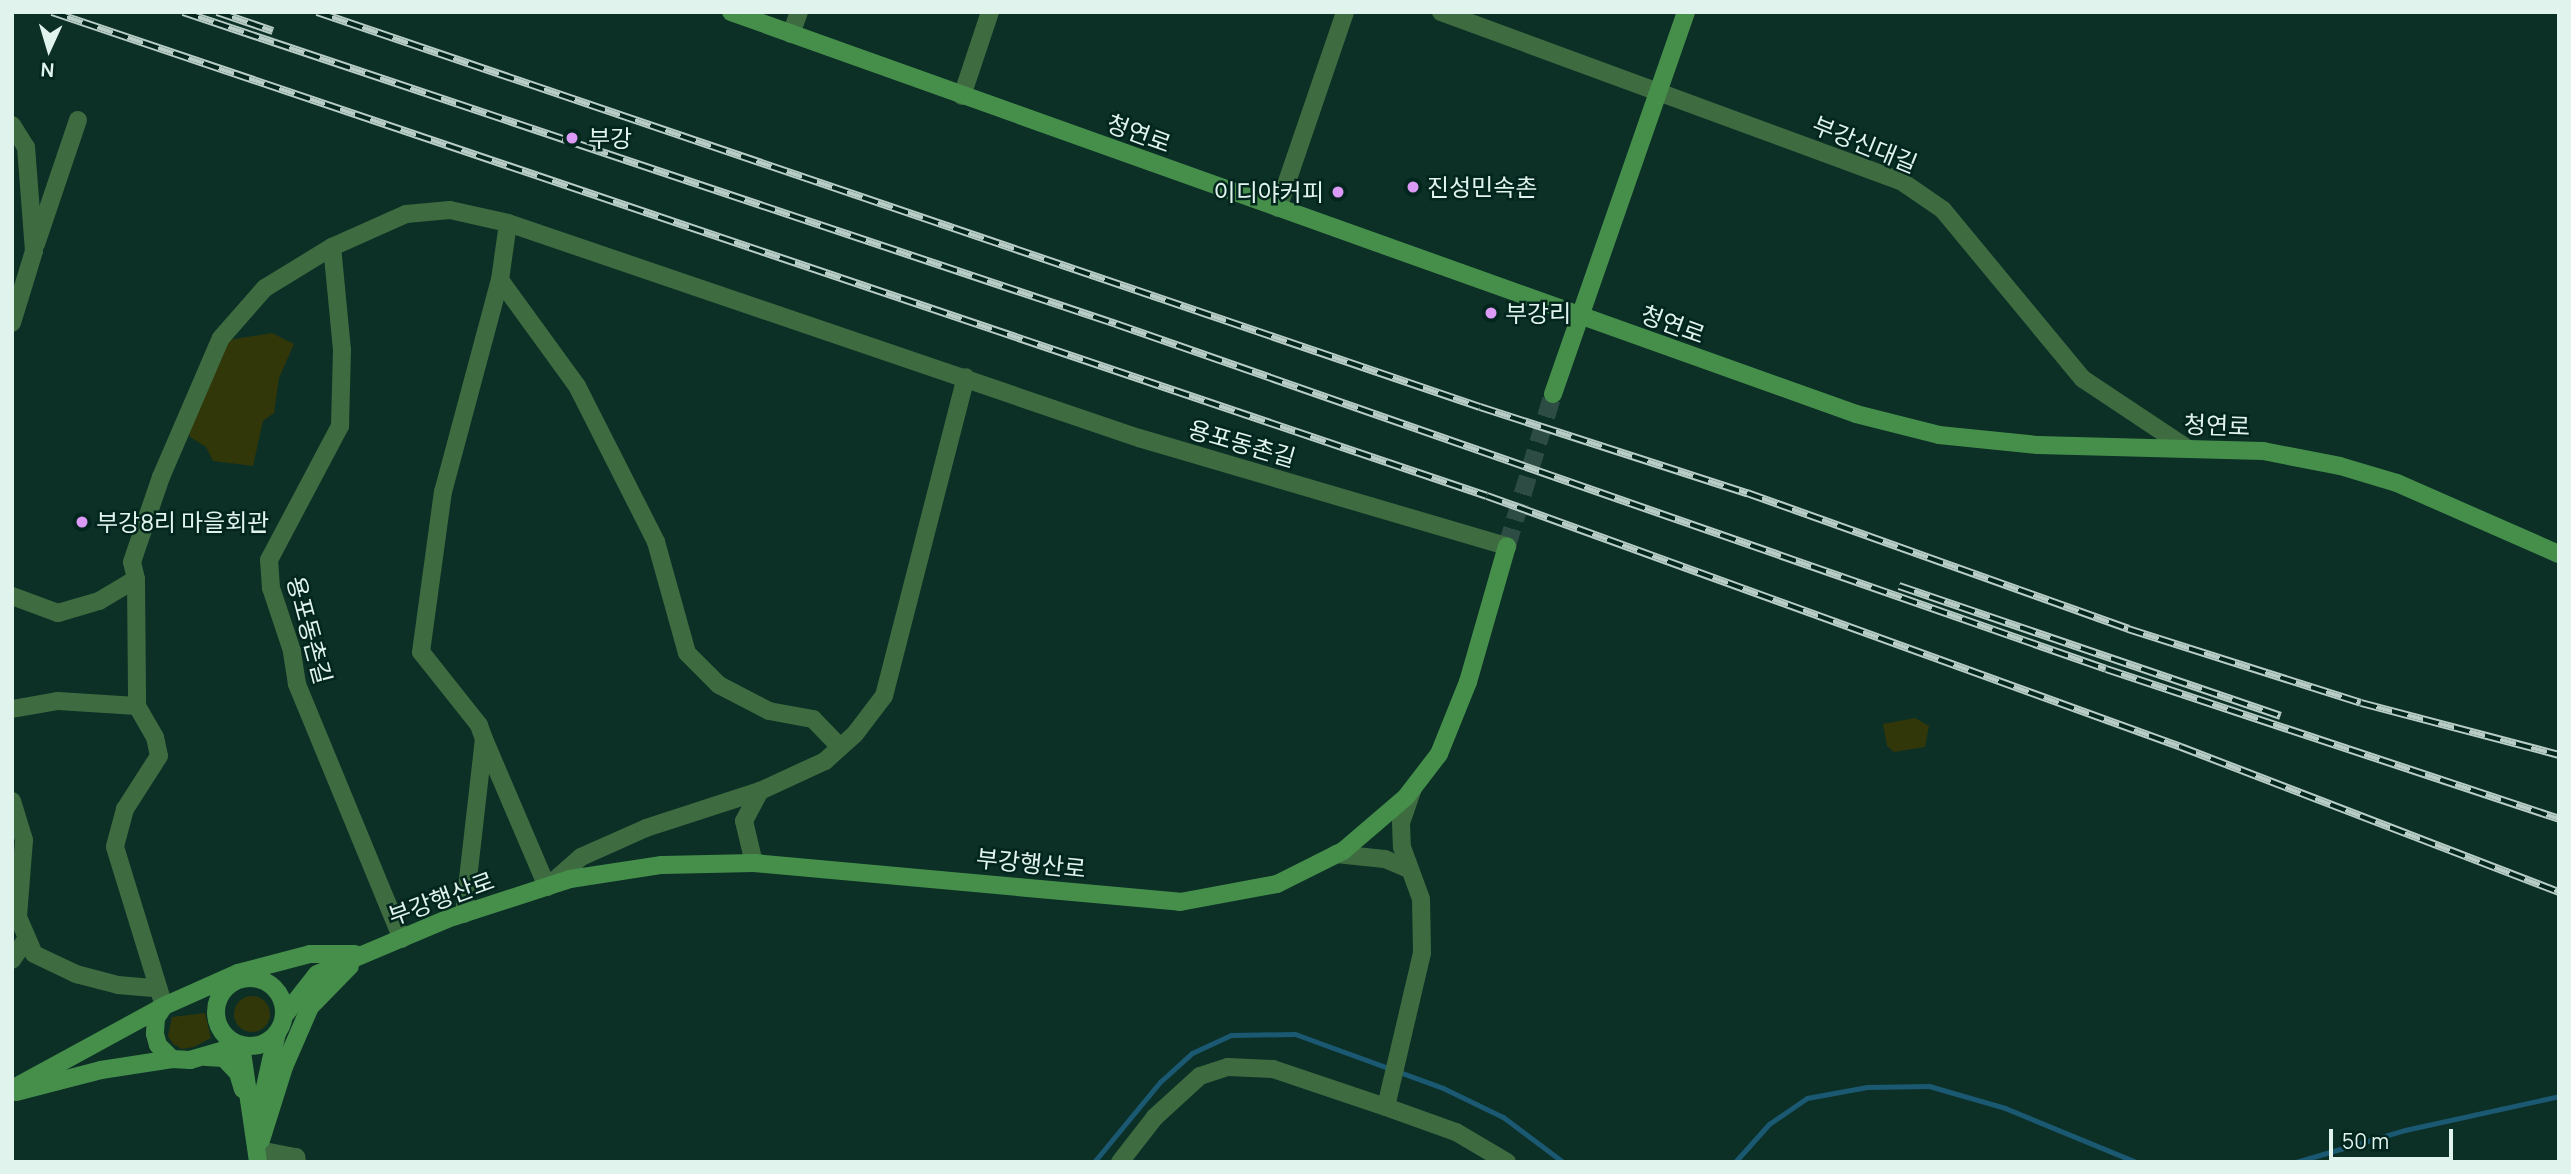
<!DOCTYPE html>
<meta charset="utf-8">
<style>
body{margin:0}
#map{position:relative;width:2571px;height:1174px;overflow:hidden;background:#0c2f26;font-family:Manrope,"Noto Sans KR",sans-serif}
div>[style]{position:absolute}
.green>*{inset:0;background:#313709}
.round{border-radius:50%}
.stream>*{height:5px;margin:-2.5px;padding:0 2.5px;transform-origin:2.5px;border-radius:2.5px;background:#1b5972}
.secondary-tunnel>*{height:18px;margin-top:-9px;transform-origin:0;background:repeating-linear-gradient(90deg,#2c4c44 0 18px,transparent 0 27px)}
.street>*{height:18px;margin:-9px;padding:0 9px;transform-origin:9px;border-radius:9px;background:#3e6b40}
.secondary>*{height:18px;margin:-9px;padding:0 9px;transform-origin:9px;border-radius:9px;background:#468f4b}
.secondary>.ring{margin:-9px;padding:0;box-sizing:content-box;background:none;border:18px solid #468f4b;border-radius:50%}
.rail>*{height:8px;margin-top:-4px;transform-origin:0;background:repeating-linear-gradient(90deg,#02251d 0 16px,#b7cdc5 0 32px);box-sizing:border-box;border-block:2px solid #b7cdc5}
.dots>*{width:19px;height:19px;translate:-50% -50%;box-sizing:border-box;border:4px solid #02251d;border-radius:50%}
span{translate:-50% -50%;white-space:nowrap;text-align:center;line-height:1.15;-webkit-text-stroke:5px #02251d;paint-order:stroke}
.street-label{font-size:24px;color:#e0f3ec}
.poi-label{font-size:24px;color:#e0f3ec}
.left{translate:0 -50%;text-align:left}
.right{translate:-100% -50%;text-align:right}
.frame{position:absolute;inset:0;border:14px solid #e0f3ec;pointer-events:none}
.north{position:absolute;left:14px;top:14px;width:70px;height:70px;-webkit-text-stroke:5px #02251d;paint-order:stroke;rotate:184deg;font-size:19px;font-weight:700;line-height:28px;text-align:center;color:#e0f3ec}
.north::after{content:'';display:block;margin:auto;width:24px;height:32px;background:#e0f3ec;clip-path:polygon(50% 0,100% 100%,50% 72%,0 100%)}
.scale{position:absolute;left:2329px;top:1129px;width:124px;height:32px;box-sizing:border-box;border:4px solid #e0f3ec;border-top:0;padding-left:9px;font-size:21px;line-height:24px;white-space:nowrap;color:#e0f3ec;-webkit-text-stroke:5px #02251d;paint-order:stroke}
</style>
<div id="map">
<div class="green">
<i style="clip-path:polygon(272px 333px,294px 344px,279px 378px,274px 413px,263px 421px,253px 466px,213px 461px,206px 447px,190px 437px,188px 423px,223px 341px)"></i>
<i style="clip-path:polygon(1915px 718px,1929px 726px,1925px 747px,1894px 752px,1887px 746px,1883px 724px)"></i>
<i class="round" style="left:234px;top:996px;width:36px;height:36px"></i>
<i style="clip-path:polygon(205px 1013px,211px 1038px,194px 1047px,182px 1049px,173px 1044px,168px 1036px,172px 1017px)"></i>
</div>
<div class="stream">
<i style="left:1094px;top:1162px;width:104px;rotate:-50.5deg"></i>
<i style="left:1160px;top:1082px;width:43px;rotate:-42.2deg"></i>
<i style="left:1192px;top:1053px;width:43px;rotate:-24.8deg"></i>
<i style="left:1231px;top:1035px;width:64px;rotate:-0.9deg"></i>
<i style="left:1295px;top:1034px;width:158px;rotate:20deg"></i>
<i style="left:1443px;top:1088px;width:67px;rotate:25.8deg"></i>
<i style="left:1503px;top:1117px;width:75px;rotate:36.9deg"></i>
<i style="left:1735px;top:1162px;width:51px;rotate:-48.2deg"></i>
<i style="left:1769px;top:1124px;width:46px;rotate:-34.4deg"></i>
<i style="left:1807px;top:1098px;width:61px;rotate:-10.4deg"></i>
<i style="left:1867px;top:1087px;width:62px;rotate:-0.9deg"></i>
<i style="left:1929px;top:1086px;width:79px;rotate:16.1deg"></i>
<i style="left:2005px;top:1108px;width:142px;rotate:22.4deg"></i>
<i style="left:2296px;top:1162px;width:114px;rotate:-16.4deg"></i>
<i style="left:2405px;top:1130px;width:158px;rotate:-12.4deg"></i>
</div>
<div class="secondary-tunnel">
<i style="left:1507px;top:546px;width:159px;rotate:-73.2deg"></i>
</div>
<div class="street">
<i style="left:1441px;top:12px;width:490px;rotate:20.2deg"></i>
<i style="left:1901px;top:181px;width:51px;rotate:34.6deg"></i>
<i style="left:1943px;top:210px;width:219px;rotate:50.4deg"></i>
<i style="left:2083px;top:379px;width:125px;rotate:33.6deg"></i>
<i style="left:791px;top:34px;width:23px;rotate:-70deg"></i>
<i style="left:962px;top:96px;width:89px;rotate:-71.6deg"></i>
<i style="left:12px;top:125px;width:26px;rotate:58deg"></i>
<i style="left:26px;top:147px;width:104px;rotate:85.6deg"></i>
<i style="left:34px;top:251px;width:75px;rotate:107deg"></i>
<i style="left:1278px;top:208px;width:207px;rotate:-71.1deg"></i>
<i style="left:508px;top:223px;width:58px;rotate:98deg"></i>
<i style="left:500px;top:280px;width:131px;rotate:54deg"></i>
<i style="left:577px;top:386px;width:175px;rotate:63.1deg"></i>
<i style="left:656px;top:542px;width:115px;rotate:74.4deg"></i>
<i style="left:687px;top:653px;width:45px;rotate:45deg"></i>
<i style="left:719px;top:685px;width:56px;rotate:27.5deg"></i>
<i style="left:769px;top:711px;width:45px;rotate:10.3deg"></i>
<i style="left:813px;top:719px;width:39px;rotate:46deg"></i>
<i style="left:36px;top:244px;width:131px;rotate:-71.3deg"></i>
<i style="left:136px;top:579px;width:127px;rotate:89.5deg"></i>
<i style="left:137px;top:706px;width:36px;rotate:60deg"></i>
<i style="left:155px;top:737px;width:19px;rotate:78deg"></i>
<i style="left:159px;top:756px;width:63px;rotate:122.7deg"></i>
<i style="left:125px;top:809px;width:39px;rotate:105deg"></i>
<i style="left:115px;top:847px;width:166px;rotate:72.9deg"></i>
<i style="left:12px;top:596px;width:49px;rotate:20.3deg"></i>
<i style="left:58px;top:613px;width:43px;rotate:-16.3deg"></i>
<i style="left:99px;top:601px;width:43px;rotate:-30.7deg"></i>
<i style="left:136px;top:579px;width:17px;rotate:-103deg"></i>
<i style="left:132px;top:562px;width:90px;rotate:-71.2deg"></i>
<i style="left:161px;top:477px;width:151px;rotate:-66.7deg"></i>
<i style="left:221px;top:338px;width:67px;rotate:-48.7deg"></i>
<i style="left:265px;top:288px;width:79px;rotate:-31.5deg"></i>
<i style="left:12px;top:709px;width:47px;rotate:-9.9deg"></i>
<i style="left:58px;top:701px;width:79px;rotate:3.6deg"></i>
<i style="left:484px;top:739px;width:161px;rotate:66.9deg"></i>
<i style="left:547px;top:887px;width:45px;rotate:-41.4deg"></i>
<i style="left:581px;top:857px;width:71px;rotate:-24deg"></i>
<i style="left:646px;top:828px;width:120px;rotate:-18deg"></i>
<i style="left:1413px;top:788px;width:36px;rotate:109deg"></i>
<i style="left:1401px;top:822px;width:25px;rotate:88deg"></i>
<i style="left:1402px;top:847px;width:55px;rotate:69.9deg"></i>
<i style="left:1421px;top:899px;width:54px;rotate:88.9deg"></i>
<i style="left:1422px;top:953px;width:158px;rotate:103.2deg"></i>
<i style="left:1386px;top:1107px;width:74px;rotate:19.7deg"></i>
<i style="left:1456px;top:1132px;width:59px;rotate:30.5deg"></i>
<i style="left:12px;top:801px;width:41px;rotate:72.9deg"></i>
<i style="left:24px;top:840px;width:77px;rotate:94.5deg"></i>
<i style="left:18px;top:917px;width:40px;rotate:66.6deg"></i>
<i style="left:34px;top:954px;width:47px;rotate:25.5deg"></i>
<i style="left:76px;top:974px;width:43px;rotate:14.7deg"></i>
<i style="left:118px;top:985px;width:38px;rotate:5deg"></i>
<i style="left:1336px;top:854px;width:49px;rotate:5.8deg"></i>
<i style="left:1385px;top:859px;width:25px;rotate:23deg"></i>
<i style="left:754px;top:863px;width:43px;rotate:-103.4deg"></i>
<i style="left:744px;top:821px;width:34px;rotate:-62deg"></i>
<i style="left:760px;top:791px;width:72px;rotate:-24.8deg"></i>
<i style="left:825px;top:761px;width:40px;rotate:-42deg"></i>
<i style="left:855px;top:734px;width:48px;rotate:-52.7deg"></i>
<i style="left:884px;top:696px;width:329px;rotate:-75.6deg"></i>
<i style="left:464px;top:914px;width:176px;rotate:-83.5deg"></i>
<i style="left:484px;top:739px;width:15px;rotate:-110deg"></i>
<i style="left:479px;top:725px;width:93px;rotate:-128.5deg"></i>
<i style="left:421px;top:652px;width:162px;rotate:-82.2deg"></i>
<i style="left:443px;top:492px;width:220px;rotate:-75deg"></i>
<i style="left:402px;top:939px;width:276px;rotate:-112.4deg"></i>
<i style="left:297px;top:684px;width:33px;rotate:-99deg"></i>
<i style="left:292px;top:651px;width:66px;rotate:-108.4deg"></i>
<i style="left:271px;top:588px;width:28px;rotate:-94deg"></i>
<i style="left:269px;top:560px;width:152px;rotate:-62.1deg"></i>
<i style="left:340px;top:426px;width:76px;rotate:-88.5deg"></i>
<i style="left:342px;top:350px;width:103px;rotate:-95.5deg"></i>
<i style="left:332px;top:247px;width:81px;rotate:-24deg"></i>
<i style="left:406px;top:214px;width:44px;rotate:-5.2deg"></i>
<i style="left:450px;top:210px;width:59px;rotate:12.6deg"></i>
<i style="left:508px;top:223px;width:667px;rotate:18.82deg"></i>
<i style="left:1139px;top:438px;width:384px;rotate:16.4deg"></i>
<i style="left:12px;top:960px;width:23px;rotate:-56deg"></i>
<i style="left:259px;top:1150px;width:38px;rotate:11deg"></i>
<i style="left:296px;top:1157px;width:5px;rotate:79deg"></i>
<i style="left:1120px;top:1162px;width:57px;rotate:-52.1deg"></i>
<i style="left:1155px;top:1117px;width:61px;rotate:-42.3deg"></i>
<i style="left:1200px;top:1076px;width:29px;rotate:-18deg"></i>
<i style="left:1228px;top:1067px;width:45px;rotate:2.5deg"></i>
<i style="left:1273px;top:1069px;width:119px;rotate:18.6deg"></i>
</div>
<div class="secondary">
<i style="left:731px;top:12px;width:1195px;rotate:19.66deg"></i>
<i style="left:1856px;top:414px;width:86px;rotate:14.2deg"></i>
<i style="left:1939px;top:435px;width:100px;rotate:5.8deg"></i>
<i style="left:2038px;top:445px;width:225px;rotate:1.5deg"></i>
<i style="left:2263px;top:451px;width:78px;rotate:11deg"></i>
<i style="left:2340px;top:466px;width:59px;rotate:16.6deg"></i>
<i style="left:2397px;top:483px;width:177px;rotate:23.7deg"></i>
<i style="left:1553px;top:394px;width:404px;rotate:-70.8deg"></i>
<i class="ring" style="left:216px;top:978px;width:50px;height:50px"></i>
<i style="left:164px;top:1006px;width:14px;rotate:124deg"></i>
<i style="left:156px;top:1018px;width:16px;rotate:94deg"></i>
<i style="left:155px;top:1034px;width:11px;rotate:75deg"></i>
<i style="left:158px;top:1045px;width:20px;rotate:45deg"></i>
<i style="left:172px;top:1059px;width:18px;rotate:3deg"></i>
<i style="left:190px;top:1060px;width:53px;rotate:-16.4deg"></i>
<i style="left:241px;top:1045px;width:118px;rotate:81.7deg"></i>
<i style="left:284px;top:1016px;width:53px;rotate:-51.8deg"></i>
<i style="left:317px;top:974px;width:141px;rotate:-22.9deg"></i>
<i style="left:447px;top:919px;width:129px;rotate:-18deg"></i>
<i style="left:570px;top:879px;width:93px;rotate:-8.7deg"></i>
<i style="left:662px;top:865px;width:92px;rotate:-1.2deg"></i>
<i style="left:754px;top:863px;width:428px;rotate:5.2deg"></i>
<i style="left:1180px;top:902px;width:99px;rotate:-10.5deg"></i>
<i style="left:1277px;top:884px;width:74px;rotate:-26.6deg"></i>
<i style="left:1343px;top:851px;width:83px;rotate:-40.6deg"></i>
<i style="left:1406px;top:797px;width:54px;rotate:-52.5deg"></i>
<i style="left:1439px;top:754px;width:78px;rotate:-68.1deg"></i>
<i style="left:1468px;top:682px;width:141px;rotate:-74deg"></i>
<i style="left:206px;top:1057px;width:18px;rotate:3deg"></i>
<i style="left:224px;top:1058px;width:21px;rotate:47deg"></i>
<i style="left:238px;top:1073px;width:17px;rotate:73deg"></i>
<i style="left:12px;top:1089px;width:173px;rotate:-28.6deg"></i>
<i style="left:164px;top:1006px;width:81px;rotate:-24deg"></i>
<i style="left:238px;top:973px;width:74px;rotate:-14.8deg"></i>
<i style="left:310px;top:954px;width:45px"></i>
<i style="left:16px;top:1092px;width:88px;rotate:-14.5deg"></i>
<i style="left:101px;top:1070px;width:72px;rotate:-8.8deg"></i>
<i style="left:261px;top:1105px;width:74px;rotate:-77.5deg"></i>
<i style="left:261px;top:1140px;width:77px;rotate:-72.5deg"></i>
<i style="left:284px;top:1067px;width:65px;rotate:-66.6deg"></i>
<i style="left:310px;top:1007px;width:57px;rotate:-45.7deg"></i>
</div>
<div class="rail">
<i style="left:52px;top:12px;width:1514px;rotate:18.64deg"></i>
<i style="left:1487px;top:496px;width:738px;rotate:19.88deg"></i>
<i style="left:2181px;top:747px;width:405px;rotate:21deg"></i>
<i style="left:183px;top:12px;width:984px;rotate:18.49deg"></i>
<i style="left:1116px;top:324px;width:1048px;rotate:19.21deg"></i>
<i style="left:2106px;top:669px;width:477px;rotate:18.3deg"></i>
<i style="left:217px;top:12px;width:59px;rotate:18.7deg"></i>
<i style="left:317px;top:12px;width:1228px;rotate:18.76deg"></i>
<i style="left:1480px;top:407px;width:281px;rotate:17.9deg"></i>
<i style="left:1747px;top:493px;width:405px;rotate:19.6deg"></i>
<i style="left:2128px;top:629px;width:244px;rotate:17.6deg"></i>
<i style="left:2361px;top:703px;width:205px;rotate:14.7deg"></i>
<i style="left:1899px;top:586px;width:403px;rotate:18.8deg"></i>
</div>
<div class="dots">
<i style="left:572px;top:138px;background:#da9af6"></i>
<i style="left:1413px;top:187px;background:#da9af6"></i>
<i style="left:1338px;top:192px;background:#da9af6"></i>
<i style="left:1491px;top:313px;background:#da9af6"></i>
<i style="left:82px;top:522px;background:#da9af6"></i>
</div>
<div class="street-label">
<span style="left:1139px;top:133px;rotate:20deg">청연로</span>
<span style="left:1865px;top:144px;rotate:22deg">부강신대길</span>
<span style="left:1673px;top:324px;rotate:20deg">청연로</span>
<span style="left:2217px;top:425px;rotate:2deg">청연로</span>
<span style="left:1242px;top:443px;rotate:16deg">용포동촌길</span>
<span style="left:310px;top:630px;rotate:75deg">용포동촌길</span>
<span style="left:1031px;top:863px;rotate:6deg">부강행산로</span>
<span style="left:441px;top:898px;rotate:-20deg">부강행산로</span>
</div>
<div class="poi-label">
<span class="left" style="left:588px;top:138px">부강</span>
<span class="left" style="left:1427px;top:187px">진성민속촌</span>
<span class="right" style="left:1324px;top:192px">이디야커피</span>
<span class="left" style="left:1505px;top:313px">부강리</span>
<span class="left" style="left:96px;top:522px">부강8리 마을회관</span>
</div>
<div class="frame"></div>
<div class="north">N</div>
<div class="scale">50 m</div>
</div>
